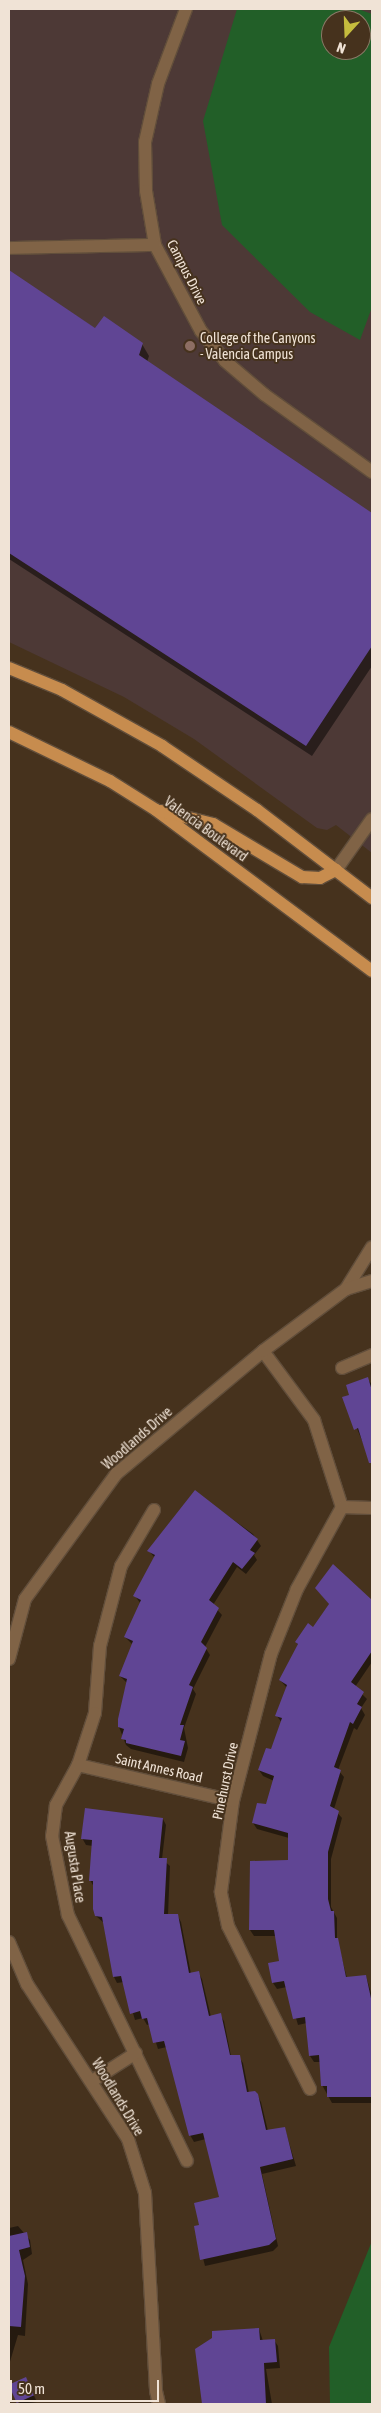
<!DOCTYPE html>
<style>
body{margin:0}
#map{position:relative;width:381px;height:2413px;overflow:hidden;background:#46321d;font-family:"Asap Condensed",sans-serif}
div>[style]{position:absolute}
.education>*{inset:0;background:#4d3936}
.green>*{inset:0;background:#225f28}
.shadow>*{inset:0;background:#0007}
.building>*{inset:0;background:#604594;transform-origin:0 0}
.roads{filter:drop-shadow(1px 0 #614e3b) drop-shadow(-1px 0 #614e3b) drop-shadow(0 1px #614e3b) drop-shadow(0 -1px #614e3b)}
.minor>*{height:12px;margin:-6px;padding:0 6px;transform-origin:6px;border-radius:6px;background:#806346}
.major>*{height:12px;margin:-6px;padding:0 6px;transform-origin:6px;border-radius:6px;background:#c78c4e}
.dots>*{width:14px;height:14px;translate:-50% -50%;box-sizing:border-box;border:2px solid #46321d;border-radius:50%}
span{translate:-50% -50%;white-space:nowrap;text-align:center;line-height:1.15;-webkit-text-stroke:4px #46321d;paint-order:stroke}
.street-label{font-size:14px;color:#f0e3d6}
.poi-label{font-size:14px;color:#f0e3d6}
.left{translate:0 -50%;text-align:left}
.frame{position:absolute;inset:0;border:10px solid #f0e3d6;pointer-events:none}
.north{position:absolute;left:321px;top:10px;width:50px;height:50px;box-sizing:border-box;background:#46321d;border:1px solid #8a7967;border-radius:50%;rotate:200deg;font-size:14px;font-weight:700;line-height:20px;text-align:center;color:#f0e3d6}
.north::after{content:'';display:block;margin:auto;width:18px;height:22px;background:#c5bc3d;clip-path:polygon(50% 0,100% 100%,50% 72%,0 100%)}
.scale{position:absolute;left:10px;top:2380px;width:149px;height:22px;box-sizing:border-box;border:2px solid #f0e3d6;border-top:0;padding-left:6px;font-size:15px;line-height:18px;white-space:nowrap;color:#f0e3d6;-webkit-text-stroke:4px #46321d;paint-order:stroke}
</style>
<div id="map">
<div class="education">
<i style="clip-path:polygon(evenodd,9px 9px,372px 9px,372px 853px,336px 825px,327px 830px,317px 828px,194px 739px,124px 697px,9px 642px,9px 9px,331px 20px,361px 20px,361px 50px,331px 50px,331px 20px)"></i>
</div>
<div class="green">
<i style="clip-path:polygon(evenodd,237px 9px,358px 9px,372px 14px,372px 307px,360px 340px,310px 312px,222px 225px,203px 121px,237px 9px,331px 20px,361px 20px,361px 50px,331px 50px,331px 20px)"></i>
<i style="clip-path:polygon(372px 2241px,372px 2404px,330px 2404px,329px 2347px)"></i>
</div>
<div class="shadow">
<i style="clip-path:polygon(9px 277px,17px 277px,96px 329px,142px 344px,149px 356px,147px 362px,372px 515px,372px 666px,312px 756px,9px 559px)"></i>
<i style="clip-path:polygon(367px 1379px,372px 1384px,372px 1464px,344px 1398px,351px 1396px)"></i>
<i style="clip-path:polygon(195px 1492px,253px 1534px,261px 1546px,254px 1555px,257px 1560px,246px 1574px,237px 1567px,213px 1605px,222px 1615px,205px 1647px,210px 1655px,193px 1689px,196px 1694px,184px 1728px,188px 1748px,184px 1762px,131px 1749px,126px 1745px,119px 1727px,127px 1683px,120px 1676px,133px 1645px,125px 1637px,141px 1604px,135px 1596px,155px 1558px,149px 1551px)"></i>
<i style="clip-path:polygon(333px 1566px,372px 1602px,372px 1662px,355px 1687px,367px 1699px,361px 1708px,365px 1715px,357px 1730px,354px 1728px,338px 1770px,344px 1777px,334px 1809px,342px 1818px,331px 1859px,331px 1907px,337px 1918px,337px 1940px,347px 1978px,366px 1976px,372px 1996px,372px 2103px,332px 2103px,322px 2085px,321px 2062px,314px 2062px,310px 2056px,307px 2023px,298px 2025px,287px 1987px,277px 1989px,273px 1983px,281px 1962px,276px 1936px,254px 1936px,250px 1930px,289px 1861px,289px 1838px,257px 1829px,253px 1823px,267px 1806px,274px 1781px,263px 1776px,259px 1770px,271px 1751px,282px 1723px,277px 1716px,287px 1688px,280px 1680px,299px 1646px,296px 1642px,313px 1629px,330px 1605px,316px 1588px)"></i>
<i style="clip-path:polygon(163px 1819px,166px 1825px,162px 1859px,170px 1866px,168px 1915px,177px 1915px,181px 1922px,191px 1974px,198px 1972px,202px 1979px,211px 2017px,220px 2015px,224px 2021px,231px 2056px,239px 2057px,243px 2063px,249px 2093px,257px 2095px,261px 2102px,268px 2131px,285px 2129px,296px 2166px,262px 2174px,278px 2246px,273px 2251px,205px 2266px,195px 2227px,201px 2226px,221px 2198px,206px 2139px,194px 2142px,190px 2135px,167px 2047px,158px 2049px,150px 2024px,147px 2025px,143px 2018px,135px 2020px,124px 1982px,117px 1983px,114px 1977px,104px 1923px,96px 1916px,94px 1887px,90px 1880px,93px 1846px,86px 1845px,82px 1838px)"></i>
<i style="clip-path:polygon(18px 2226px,30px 2240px,32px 2254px,23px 2260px,28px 2284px,25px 2336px,18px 2335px,9px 2365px,9px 2228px)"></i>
<i style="clip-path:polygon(259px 2329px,263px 2341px,274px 2340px,278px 2346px,280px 2368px,266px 2369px,272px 2404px,206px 2404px,198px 2369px)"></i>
<i style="clip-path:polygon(11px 2385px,29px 2385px,37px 2402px,20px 2404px)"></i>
</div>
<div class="building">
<i style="clip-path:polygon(9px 270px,95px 328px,104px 316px,143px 343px,139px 355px,372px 513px,372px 646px,306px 746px,9px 553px)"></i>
<i style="clip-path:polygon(368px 1377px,372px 1391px,372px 1463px,369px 1463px,358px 1428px,354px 1430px,342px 1397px,349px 1395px,346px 1385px)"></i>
<i style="clip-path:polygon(195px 1490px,258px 1539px,250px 1550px,255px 1553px,242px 1569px,233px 1562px,209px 1600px,219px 1608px,201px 1642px,207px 1648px,189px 1685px,193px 1687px,180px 1725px,184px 1725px,180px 1740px,185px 1741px,181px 1756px,126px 1743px,126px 1740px,121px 1739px,124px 1729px,118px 1727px,118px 1719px,127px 1679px,119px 1676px,133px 1641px,124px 1637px,141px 1600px,133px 1596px,155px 1555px,147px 1551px)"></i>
<i style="clip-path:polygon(333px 1564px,372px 1600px,372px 1651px,351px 1682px,364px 1692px,357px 1704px,362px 1707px,353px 1724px,350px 1722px,334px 1767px,341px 1770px,330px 1806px,339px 1811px,328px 1852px,328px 1899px,331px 1911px,334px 1911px,335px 1938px,338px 1938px,346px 1977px,366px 1975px,372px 2003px,372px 2097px,327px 2097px,327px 2086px,321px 2086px,319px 2055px,309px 2056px,305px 2017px,293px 2019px,284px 1981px,272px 1983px,268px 1963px,279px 1961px,274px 1930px,249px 1930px,250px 1861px,288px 1860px,288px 1833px,252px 1823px,257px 1803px,266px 1804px,274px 1776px,258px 1770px,266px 1748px,271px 1749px,282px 1718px,275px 1716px,287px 1685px,279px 1680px,298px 1644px,295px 1642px,308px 1623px,313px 1627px,329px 1604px,315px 1588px)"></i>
<i style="clip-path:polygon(85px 1808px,163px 1818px,159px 1858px,167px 1858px,164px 1914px,178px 1914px,189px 1973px,199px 1971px,209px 2016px,221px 2013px,230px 2055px,240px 2055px,247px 2092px,255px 2091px,258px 2094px,266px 2130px,285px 2127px,293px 2159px,260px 2167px,276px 2239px,269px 2245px,200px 2260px,194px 2226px,199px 2225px,194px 2203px,219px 2197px,203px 2133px,189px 2136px,164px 2041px,153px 2043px,147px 2018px,142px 2019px,140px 2011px,130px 2014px,121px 1976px,113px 1977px,102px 1917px,95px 1916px,93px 1909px,93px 1881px,89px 1881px,92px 1840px,81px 1839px)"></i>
<i style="clip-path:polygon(27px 2232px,30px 2247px,19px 2250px,25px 2276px,21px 2327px,9px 2326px,9px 2236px)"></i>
<i style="clip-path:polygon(259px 2328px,260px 2340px,275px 2339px,277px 2362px,264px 2363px,266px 2404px,202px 2404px,195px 2349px,212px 2338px,212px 2331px)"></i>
<i style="left:26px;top:2377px;width:20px;height:19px;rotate:66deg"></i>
</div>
<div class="roads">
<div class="minor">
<i style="left:186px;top:9px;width:80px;rotate:110.5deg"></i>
<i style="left:158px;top:84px;width:59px;rotate:102.6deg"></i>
<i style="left:145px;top:142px;width:49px;rotate:88.8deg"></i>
<i style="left:146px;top:191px;width:55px;rotate:80.5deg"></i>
<i style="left:155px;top:245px;width:98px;rotate:61.9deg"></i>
<i style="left:201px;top:331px;width:38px;rotate:51deg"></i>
<i style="left:225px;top:361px;width:52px;rotate:40.4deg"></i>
<i style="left:265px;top:395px;width:132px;rotate:35.7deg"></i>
<i style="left:9px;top:248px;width:146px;rotate:-1.2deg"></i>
<i style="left:336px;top:870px;width:62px;rotate:-54.8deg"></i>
<i style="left:346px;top:1289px;width:49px;rotate:-58.2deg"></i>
<i style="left:263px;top:1351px;width:86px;rotate:53.5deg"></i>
<i style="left:314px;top:1420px;width:91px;rotate:72.2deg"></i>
<i style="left:342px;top:1368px;width:33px;rotate:-23deg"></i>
<i style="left:342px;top:1507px;width:30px;rotate:2deg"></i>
<i style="left:154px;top:1510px;width:65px;rotate:120.5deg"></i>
<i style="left:121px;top:1566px;width:83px;rotate:104.7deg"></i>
<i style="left:100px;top:1646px;width:67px;rotate:94.3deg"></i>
<i style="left:95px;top:1713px;width:55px;rotate:108.1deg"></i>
<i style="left:78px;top:1765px;width:46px;rotate:118.8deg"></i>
<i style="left:56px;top:1805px;width:31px;rotate:97deg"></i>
<i style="left:52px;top:1836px;width:81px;rotate:78.6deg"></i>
<i style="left:68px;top:1915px;width:273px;rotate:64.2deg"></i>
<i style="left:9px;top:1659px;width:62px;rotate:-75.1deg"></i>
<i style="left:25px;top:1599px;width:155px;rotate:-53.9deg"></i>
<i style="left:116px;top:1474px;width:192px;rotate:-39.9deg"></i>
<i style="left:263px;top:1351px;width:104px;rotate:-36.8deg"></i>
<i style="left:346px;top:1289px;width:27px;rotate:-17deg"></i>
<i style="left:78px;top:1765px;width:159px;rotate:13.1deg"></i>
<i style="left:9px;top:1942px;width:46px;rotate:66.8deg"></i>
<i style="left:27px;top:1984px;width:185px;rotate:56.9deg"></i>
<i style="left:128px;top:2139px;width:57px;rotate:72.5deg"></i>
<i style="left:145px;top:2193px;width:198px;rotate:86.8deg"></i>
<i style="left:156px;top:2391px;width:13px;rotate:77deg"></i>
<i style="left:92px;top:2081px;width:52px;rotate:-32.5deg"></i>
<i style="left:310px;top:2089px;width:182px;rotate:-116.7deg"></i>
<i style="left:228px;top:1926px;width:35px;rotate:-102deg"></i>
<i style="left:221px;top:1892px;width:92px;rotate:-82.5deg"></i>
<i style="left:233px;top:1801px;width:152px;rotate:-75.5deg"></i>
<i style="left:271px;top:1654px;width:70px;rotate:-68.2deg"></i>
<i style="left:297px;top:1589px;width:94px;rotate:-61.2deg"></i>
</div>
<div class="major">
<i style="left:9px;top:668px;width:57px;rotate:22.5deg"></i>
<i style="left:62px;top:690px;width:115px;rotate:29.2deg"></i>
<i style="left:162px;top:746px;width:115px;rotate:34deg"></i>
<i style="left:257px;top:810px;width:145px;rotate:37.4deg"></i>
<i style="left:9px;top:732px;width:112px;rotate:25.9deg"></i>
<i style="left:110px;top:781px;width:54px;rotate:32.2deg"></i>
<i style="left:156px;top:810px;width:269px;rotate:36.7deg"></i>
<i style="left:161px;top:811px;width:54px;rotate:14deg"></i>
<i style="left:213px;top:824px;width:104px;rotate:30.8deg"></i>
<i style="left:302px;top:877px;width:18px;rotate:3deg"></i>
<i style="left:320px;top:878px;width:18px;rotate:-27deg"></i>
</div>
</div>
<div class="dots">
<i style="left:190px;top:346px;background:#8d6e63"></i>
</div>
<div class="street-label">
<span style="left:187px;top:272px;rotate:63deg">Campus Drive</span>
<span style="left:206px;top:829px;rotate:36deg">Valencia Boulevard</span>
<span style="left:137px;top:1438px;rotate:-41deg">Woodlands Drive</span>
<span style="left:159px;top:1768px;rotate:13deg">Saint Annes Road</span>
<span style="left:225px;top:1781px;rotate:-78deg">Pinehurst Drive</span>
<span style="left:75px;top:1867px;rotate:81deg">Augusta Place</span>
<span style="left:118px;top:2097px;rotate:59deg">Woodlands Drive</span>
</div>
<div class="poi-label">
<span class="left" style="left:200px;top:346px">College of the Canyons<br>- Valencia Campus</span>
</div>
<div class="frame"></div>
<div class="north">N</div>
<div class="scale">50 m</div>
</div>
